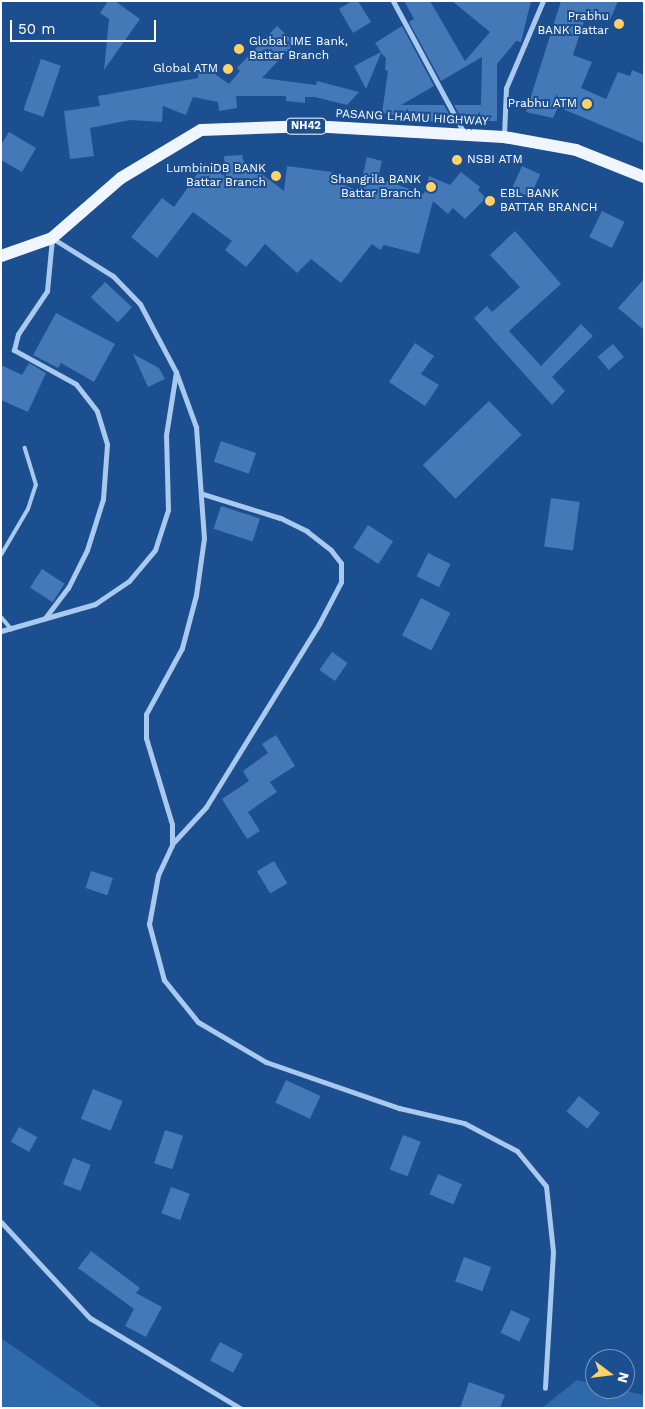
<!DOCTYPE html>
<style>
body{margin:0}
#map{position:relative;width:645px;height:1409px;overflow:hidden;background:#1b4f8f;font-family:"Work Sans",sans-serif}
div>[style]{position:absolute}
.green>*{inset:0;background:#2e69ad}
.building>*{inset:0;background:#4478b7;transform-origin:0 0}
.service>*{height:4px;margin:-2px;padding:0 2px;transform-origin:2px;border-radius:2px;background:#a9c9ee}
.minor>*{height:5px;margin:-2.5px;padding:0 2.5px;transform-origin:2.5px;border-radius:2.5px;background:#a9c9ee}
.primary>*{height:12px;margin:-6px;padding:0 6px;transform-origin:6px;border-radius:6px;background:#f0f6ff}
.dots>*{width:14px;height:14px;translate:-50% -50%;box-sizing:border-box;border:2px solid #1b4f8f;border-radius:50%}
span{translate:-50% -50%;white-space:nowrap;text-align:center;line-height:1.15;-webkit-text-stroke:4px #1b4f8f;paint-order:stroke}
.shield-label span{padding:1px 4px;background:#1b4f8f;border:1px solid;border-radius:4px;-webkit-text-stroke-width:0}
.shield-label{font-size:11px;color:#fff;font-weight:700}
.poi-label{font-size:12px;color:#fff}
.right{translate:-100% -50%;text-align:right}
.left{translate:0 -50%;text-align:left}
.street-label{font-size:12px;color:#fff}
.frame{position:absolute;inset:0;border:2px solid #fff;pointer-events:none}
.north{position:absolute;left:585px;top:1349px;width:50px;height:50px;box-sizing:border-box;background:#1b4f8f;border:1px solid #7695bc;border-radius:50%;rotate:105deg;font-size:14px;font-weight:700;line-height:20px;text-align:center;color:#fff}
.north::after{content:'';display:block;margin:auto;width:18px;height:22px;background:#ffd166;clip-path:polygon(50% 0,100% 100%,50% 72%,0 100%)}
.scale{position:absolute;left:10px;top:20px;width:146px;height:22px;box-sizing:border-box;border:2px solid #fff;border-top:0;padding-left:6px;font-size:15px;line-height:18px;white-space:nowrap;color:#fff;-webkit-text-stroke:4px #1b4f8f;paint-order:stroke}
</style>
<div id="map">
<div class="green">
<i style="clip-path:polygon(1px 1338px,102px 1408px,1px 1408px)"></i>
<i style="clip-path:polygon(577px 1380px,595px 1384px,595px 1389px,617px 1389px,644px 1395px,644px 1408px,542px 1408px)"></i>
</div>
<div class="building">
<i style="clip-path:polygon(108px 1px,115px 1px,140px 19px,104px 70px,109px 19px,100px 13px)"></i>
<i style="clip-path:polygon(352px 1px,358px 1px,371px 22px,353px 33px,339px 9px)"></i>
<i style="clip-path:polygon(404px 1px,430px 1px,465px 61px,490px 32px,452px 1px,531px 1px,521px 42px,516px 41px,497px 64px,497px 121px,463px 121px,454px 105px,481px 105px,482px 57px,441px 81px,409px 22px,414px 19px)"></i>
<i style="clip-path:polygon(561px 1px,618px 1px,609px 22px,587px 12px,573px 55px,592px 62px,581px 88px,606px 99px,618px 72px,630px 76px,632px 70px,644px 75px,644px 143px,558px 107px,553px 118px,526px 112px)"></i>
<i style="clip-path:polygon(277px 26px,295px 43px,262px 78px,316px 85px,317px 81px,359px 92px,347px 105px,315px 97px,305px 97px,305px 103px,286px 101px,286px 96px,236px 96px,237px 108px,219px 111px,218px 102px,193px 97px,186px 115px,163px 106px,162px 122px,130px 120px,90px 128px,94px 156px,70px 159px,64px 111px,100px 106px,98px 96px,198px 78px,198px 62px,229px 84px,240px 71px,237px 68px)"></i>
<i style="clip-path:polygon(402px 26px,434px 86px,401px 105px,444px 105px,453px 121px,440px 123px,382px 113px,388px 71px,385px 70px,386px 58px,381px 53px,366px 89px,354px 66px,381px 52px,375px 43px)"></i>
<i style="left:41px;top:59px;width:21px;height:54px;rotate:19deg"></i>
<i style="clip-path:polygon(9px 132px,36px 148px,22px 172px,1px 160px,1px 145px)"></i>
<i style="clip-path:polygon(242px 155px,243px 160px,284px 191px,287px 166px,332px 172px,329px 179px,359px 191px,367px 157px,382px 161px,378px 178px,424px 194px,429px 176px,450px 185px,461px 172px,480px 187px,478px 190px,486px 198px,465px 219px,453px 208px,448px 214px,433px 201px,419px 254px,384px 245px,380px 250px,372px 244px,341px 283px,311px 259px,297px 273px,265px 244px,246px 267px,225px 250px,232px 241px,193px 212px,157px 258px,131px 237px,162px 198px,174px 207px,205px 163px,226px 177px,224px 156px)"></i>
<i style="left:522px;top:166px;width:20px;height:25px;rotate:24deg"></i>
<i style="left:602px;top:211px;width:25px;height:29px;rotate:26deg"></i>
<i style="clip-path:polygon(515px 231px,561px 284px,509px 331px,541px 366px,581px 324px,593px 336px,552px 377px,565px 391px,552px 405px,474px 318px,487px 306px,492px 312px,520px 287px,490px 255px)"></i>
<i style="clip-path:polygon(644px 279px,644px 330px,618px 308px)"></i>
<i style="left:105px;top:282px;width:37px;height:21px;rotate:43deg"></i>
<i style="clip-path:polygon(56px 313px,115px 344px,94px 382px,61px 363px,58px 368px,33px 355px)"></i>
<i style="clip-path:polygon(415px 343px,434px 356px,421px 374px,439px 385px,425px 406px,389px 382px)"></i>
<i style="left:613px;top:344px;width:17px;height:20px;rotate:50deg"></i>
<i style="clip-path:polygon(133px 354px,159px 368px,165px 379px,148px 387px)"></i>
<i style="clip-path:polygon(29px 363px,46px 373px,28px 412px,1px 400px,1px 365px,22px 375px)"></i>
<i style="left:489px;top:401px;width:47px;height:92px;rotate:46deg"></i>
<i style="left:221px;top:441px;width:37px;height:22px;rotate:19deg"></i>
<i style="left:551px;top:498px;width:29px;height:49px;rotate:8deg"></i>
<i style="left:221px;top:506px;width:41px;height:24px;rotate:18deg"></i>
<i style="left:368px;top:525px;width:30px;height:27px;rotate:33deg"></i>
<i style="left:428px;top:553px;width:25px;height:26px;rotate:26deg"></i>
<i style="left:42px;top:569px;width:27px;height:22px;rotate:33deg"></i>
<i style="left:421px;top:598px;width:33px;height:42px;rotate:27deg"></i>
<i style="left:332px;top:652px;width:19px;height:22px;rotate:35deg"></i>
<i style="clip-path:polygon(276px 735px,295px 766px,270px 782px,277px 792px,248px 812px,260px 831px,247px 839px,222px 799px,249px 781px,243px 771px,268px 753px,262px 744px)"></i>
<i style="left:274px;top:861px;width:26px;height:20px;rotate:59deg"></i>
<i style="left:91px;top:871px;width:23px;height:18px;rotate:18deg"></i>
<i style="left:286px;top:1080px;width:38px;height:25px;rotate:25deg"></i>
<i style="left:93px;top:1089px;width:32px;height:32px;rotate:22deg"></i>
<i style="left:579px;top:1096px;width:27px;height:20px;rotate:39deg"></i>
<i style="left:19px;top:1127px;width:21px;height:17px;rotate:29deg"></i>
<i style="left:165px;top:1130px;width:19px;height:35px;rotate:18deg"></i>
<i style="left:403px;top:1135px;width:19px;height:37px;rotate:21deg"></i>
<i style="left:73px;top:1158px;width:19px;height:28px;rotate:21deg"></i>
<i style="left:438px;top:1174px;width:26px;height:22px;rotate:23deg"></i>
<i style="left:171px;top:1187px;width:20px;height:28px;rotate:20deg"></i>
<i style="clip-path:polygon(91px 1251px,140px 1288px,136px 1293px,162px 1307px,146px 1337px,125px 1326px,134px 1309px,78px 1268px)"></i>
<i style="left:464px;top:1257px;width:29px;height:26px;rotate:20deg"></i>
<i style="left:511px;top:1310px;width:21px;height:25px;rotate:25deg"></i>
<i style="left:220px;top:1342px;width:26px;height:21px;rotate:28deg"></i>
<i style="clip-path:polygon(469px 1382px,505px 1395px,500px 1408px,460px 1408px)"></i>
</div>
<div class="service">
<i style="left:1px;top:555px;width:53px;rotate:-59.6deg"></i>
<i style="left:28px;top:509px;width:25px;rotate:-72deg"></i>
<i style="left:36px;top:485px;width:39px;rotate:-107deg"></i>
<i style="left:1px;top:617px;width:16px;rotate:50deg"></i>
</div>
<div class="minor">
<i style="left:393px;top:1px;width:150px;rotate:61.7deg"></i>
<i style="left:504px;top:135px;width:47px;rotate:-87.6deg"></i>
<i style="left:506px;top:88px;width:95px;rotate:-67deg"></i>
<i style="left:45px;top:618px;width:38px;rotate:-53deg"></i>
<i style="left:68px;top:588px;width:42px;rotate:-63.4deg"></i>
<i style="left:87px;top:550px;width:53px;rotate:-72.6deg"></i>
<i style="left:103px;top:499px;width:55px;rotate:-85.8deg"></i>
<i style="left:107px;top:444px;width:34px;rotate:-107deg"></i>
<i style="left:97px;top:411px;width:34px;rotate:-128deg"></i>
<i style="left:76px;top:384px;width:71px;rotate:-151.3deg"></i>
<i style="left:14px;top:350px;width:16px;rotate:-76deg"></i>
<i style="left:18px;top:334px;width:52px;rotate:-56deg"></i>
<i style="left:47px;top:291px;width:53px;rotate:-84.6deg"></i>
<i style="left:52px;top:238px;width:72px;rotate:31.9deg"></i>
<i style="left:113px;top:276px;width:39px;rotate:46deg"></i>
<i style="left:140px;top:304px;width:77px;rotate:62.1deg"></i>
<i style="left:176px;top:372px;width:59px;rotate:70deg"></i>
<i style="left:196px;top:427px;width:111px;rotate:85.9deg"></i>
<i style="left:204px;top:538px;width:58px;rotate:98deg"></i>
<i style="left:196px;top:595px;width:55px;rotate:104.8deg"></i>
<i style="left:182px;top:648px;width:75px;rotate:118.6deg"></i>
<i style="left:146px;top:714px;width:24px;rotate:90deg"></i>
<i style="left:146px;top:738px;width:90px;rotate:73.2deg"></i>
<i style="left:172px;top:824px;width:21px;rotate:90deg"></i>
<i style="left:172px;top:845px;width:33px;rotate:115deg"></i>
<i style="left:158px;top:875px;width:50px;rotate:100.4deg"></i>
<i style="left:149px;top:924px;width:58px;rotate:75deg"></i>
<i style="left:164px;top:980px;width:54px;rotate:51deg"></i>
<i style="left:198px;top:1022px;width:79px;rotate:30.5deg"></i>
<i style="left:266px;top:1062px;width:141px;rotate:19.1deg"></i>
<i style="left:399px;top:1108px;width:67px;rotate:13deg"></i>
<i style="left:464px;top:1123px;width:60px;rotate:27.8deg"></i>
<i style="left:517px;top:1151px;width:45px;rotate:50.4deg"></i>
<i style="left:546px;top:1186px;width:66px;rotate:83.9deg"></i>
<i style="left:553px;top:1252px;width:136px;rotate:93.4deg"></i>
<i style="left:1px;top:631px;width:98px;rotate:-16deg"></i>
<i style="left:95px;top:604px;width:41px;rotate:-34.1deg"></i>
<i style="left:129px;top:581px;width:40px;rotate:-50deg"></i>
<i style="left:155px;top:550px;width:42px;rotate:-72deg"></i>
<i style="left:168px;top:510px;width:75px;rotate:-91.5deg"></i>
<i style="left:166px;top:435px;width:64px;rotate:-81deg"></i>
<i style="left:172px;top:844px;width:50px;rotate:-47.4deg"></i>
<i style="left:206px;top:807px;width:215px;rotate:-58.3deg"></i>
<i style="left:319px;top:624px;width:47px;rotate:-62.4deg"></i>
<i style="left:341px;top:582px;width:19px;rotate:-90deg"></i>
<i style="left:341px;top:563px;width:16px;rotate:-128deg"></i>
<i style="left:331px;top:550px;width:31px;rotate:-142deg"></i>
<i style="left:307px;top:531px;width:30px;rotate:-154deg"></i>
<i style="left:280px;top:518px;width:81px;rotate:-162.7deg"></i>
<i style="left:1px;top:1222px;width:131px;rotate:47.2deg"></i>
<i style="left:90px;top:1318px;width:175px;rotate:31deg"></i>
</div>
<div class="primary">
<i style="left:1px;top:256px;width:54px;rotate:-19.4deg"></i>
<i style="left:52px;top:238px;width:91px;rotate:-41deg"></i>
<i style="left:121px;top:178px;width:93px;rotate:-31deg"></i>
<i style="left:201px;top:130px;width:110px;rotate:-2.1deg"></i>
<i style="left:311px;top:126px;width:193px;rotate:3.3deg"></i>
<i style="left:504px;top:137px;width:73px;rotate:10.2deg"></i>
<i style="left:576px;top:150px;width:73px;rotate:21.7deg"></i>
</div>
<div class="dots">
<i style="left:619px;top:24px;background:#ffd166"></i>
<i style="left:239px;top:49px;background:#ffd166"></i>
<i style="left:228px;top:69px;background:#ffd166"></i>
<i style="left:587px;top:104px;background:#ffd166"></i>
<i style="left:457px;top:160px;background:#ffd166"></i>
<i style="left:276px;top:176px;background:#ffd166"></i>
<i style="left:431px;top:187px;background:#ffd166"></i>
<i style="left:490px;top:201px;background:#ffd166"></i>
</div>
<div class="shield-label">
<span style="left:306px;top:126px">NH42</span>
</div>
<div class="poi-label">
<span class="right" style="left:609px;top:24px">Prabhu<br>BANK Battar</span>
<span class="left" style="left:249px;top:49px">Global IME Bank,<br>Battar Branch</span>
<span class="right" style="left:218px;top:69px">Global ATM</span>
<span class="right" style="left:577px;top:104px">Prabhu ATM</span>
<span class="left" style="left:467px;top:160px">NSBI ATM</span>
<span class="right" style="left:266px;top:176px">LumbiniDB BANK<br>Battar Branch</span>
<span class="right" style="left:421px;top:187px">Shangrila BANK<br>Battar Branch</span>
<span class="left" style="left:500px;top:201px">EBL BANK<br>BATTAR BRANCH</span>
</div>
<div class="street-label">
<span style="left:412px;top:118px;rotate:3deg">PASANG LHAMU HIGHWAY</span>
</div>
<div class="frame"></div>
<div class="north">N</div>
<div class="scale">50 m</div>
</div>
